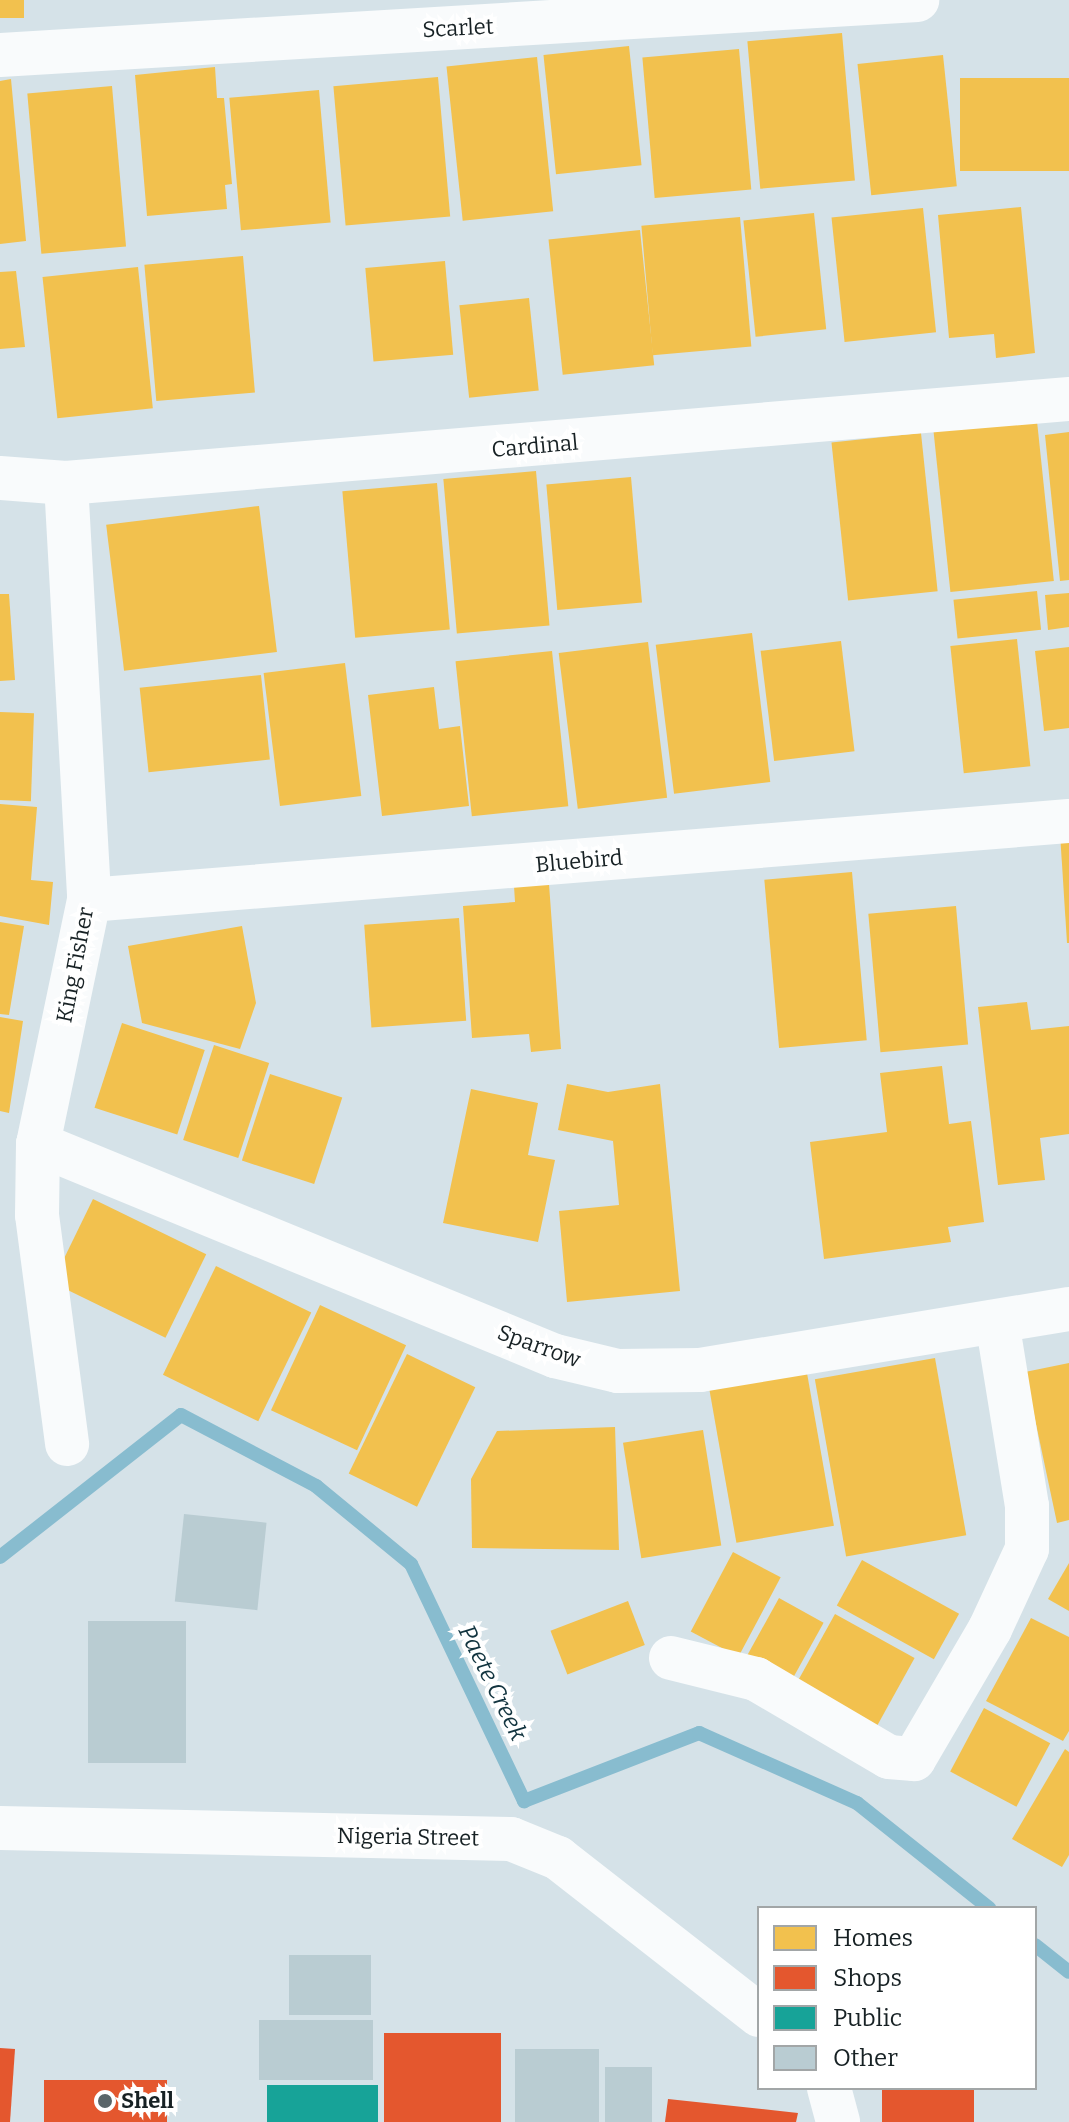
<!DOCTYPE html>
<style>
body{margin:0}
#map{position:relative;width:1069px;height:2122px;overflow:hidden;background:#d5e2e8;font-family:Bitter,serif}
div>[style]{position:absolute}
.homes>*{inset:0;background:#f2c14e;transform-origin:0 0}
.shops>*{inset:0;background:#e4572e;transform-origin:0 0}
.public>*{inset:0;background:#17a398;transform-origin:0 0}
.stream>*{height:14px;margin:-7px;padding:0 7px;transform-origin:7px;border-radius:7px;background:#88bccf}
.building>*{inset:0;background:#b9ccd2;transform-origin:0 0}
.minor>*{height:44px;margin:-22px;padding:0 22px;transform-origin:22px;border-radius:22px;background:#f9fbfc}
.dots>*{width:22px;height:22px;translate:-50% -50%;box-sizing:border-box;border:4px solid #fff;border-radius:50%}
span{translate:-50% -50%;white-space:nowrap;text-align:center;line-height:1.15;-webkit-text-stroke:8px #fff;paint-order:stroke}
.street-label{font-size:22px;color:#172124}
.poi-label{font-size:22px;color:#172124;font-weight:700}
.left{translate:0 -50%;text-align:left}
.water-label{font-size:24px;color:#12343f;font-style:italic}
.legend{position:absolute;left:757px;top:1906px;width:280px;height:184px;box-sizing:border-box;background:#fff;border:2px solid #a2a6a7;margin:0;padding:10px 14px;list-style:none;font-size:24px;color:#172124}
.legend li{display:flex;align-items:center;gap:16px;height:40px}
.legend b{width:40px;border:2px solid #a2a6a7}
</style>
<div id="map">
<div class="homes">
<i style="left:0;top:0;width:24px;height:18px"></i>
<i style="left:842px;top:33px;width:148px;height:95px;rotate:85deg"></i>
<i style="left:629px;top:46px;width:120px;height:86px;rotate:84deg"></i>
<i style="left:739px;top:49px;width:141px;height:97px;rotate:85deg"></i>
<i style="left:943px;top:55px;width:132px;height:86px;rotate:84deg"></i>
<i style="left:537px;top:57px;width:155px;height:91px;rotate:84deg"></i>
<i style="clip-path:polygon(215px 67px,217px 98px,224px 98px,232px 184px,225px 185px,227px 209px,147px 216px,135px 75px)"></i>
<i style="left:438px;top:77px;width:140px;height:105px;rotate:85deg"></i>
<i style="left:1069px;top:78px;width:93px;height:109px;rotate:90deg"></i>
<i style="clip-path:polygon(11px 79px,26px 241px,0 244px,0 81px)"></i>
<i style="left:112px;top:86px;width:161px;height:85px;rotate:85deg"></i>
<i style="left:319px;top:90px;width:133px;height:90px;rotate:85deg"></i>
<i style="clip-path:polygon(1021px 207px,1035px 353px,996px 358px,994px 334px,949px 338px,938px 215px)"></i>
<i style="left:923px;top:208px;width:125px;height:92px;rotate:84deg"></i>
<i style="left:814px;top:213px;width:117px;height:71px;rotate:84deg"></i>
<i style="left:740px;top:217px;width:130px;height:99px;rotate:85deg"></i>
<i style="left:640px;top:230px;width:136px;height:92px;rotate:84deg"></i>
<i style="left:243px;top:256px;width:137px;height:99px;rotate:85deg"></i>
<i style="left:445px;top:261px;width:94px;height:80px;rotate:85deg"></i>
<i style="left:138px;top:267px;width:142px;height:96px;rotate:84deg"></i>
<i style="clip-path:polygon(16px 271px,25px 347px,0 349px,0 272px)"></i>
<i style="left:529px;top:298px;width:93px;height:70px;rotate:84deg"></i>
<i style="left:1037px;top:421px;width:161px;height:104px;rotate:84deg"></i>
<i style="clip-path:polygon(1069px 432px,1069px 580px,1060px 581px,1045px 435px)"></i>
<i style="left:921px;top:433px;width:159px;height:90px;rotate:84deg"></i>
<i style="left:536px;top:471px;width:155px;height:93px;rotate:85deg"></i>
<i style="left:631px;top:477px;width:126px;height:85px;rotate:85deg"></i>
<i style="left:437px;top:483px;width:147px;height:95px;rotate:85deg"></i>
<i style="left:259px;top:506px;width:147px;height:154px;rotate:83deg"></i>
<i style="left:1037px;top:591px;width:39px;height:84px;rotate:84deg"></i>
<i style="clip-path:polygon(1069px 593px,1069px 627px,1048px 630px,1045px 595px)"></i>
<i style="clip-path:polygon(0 594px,9px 594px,15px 680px,0 681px)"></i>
<i style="left:752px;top:633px;width:150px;height:97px;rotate:83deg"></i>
<i style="left:1017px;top:639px;width:128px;height:67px;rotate:84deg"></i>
<i style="left:841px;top:641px;width:111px;height:81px;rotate:83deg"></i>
<i style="left:648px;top:642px;width:157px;height:90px;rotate:83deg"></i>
<i style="clip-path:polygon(1069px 647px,1069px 728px,1044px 731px,1035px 651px)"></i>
<i style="left:552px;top:651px;width:156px;height:97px;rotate:84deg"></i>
<i style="left:345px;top:663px;width:134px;height:82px;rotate:83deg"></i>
<i style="left:261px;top:675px;width:85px;height:122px;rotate:84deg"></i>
<i style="clip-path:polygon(434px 687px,439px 729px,460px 726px,469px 806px,382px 816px,368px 695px)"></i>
<i style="left:0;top:712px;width:34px;height:88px;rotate:2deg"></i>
<i style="clip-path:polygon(0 804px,37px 807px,31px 880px,53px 882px,49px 925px,0 916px)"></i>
<i style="clip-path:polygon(1069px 832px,1069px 943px,1067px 943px,1060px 833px)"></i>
<i style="left:852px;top:872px;width:169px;height:88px;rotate:85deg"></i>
<i style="clip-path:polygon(549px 884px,561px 1049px,531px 1052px,529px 1034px,472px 1038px,463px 906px,515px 902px,514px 886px)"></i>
<i style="left:956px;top:906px;width:139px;height:88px;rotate:85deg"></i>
<i style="left:459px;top:918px;width:103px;height:95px;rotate:86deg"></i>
<i style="clip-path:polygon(0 922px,24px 926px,9px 1015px,0 1014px)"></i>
<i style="clip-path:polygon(242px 926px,256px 1003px,240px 1049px,142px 1023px,128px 946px)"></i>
<i style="clip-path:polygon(1027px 1002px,1031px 1030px,1069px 1026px,1069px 1134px,1040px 1138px,1045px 1180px,998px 1185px,978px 1007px)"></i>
<i style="clip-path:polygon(0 1017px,23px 1021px,9px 1113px,0 1111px)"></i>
<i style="left:122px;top:1023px;width:87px;height:89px;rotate:18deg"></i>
<i style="left:214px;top:1045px;width:58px;height:100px;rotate:18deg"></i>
<i style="clip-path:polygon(942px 1066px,949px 1124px,971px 1121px,984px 1222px,948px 1227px,951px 1242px,824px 1259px,810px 1142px,887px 1132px,880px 1073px)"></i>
<i style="left:270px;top:1074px;width:76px;height:91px;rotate:18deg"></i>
<i style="clip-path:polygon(567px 1084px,608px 1092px,660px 1084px,680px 1291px,567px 1302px,559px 1211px,619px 1205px,613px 1141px,558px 1130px)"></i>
<i style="clip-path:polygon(471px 1089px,538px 1103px,528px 1155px,555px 1160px,538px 1242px,443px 1223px)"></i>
<i style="left:93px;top:1199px;width:126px;height:93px;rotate:26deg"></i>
<i style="left:216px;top:1266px;width:106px;height:121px;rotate:26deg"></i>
<i style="left:320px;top:1305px;width:95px;height:116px;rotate:25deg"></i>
<i style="left:407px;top:1354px;width:76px;height:133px;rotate:26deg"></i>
<i style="left:935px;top:1358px;width:180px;height:122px;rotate:80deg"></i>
<i style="clip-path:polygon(1069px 1363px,1069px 1520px,1057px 1523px,1025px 1372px)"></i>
<i style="left:807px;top:1373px;width:155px;height:99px;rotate:80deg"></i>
<i style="clip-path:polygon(615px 1427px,619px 1550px,472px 1548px,471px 1479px,497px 1431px)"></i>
<i style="left:703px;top:1430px;width:117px;height:81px;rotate:81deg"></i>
<i style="left:733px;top:1552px;width:54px;height:90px;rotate:28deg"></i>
<i style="left:862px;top:1560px;width:111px;height:52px;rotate:29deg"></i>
<i style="clip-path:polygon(1069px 1563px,1069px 1611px,1048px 1599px)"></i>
<i style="left:779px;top:1598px;width:51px;height:72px;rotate:29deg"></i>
<i style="left:628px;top:1601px;width:47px;height:83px;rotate:69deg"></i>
<i style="left:835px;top:1614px;width:91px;height:81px;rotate:29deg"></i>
<i style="clip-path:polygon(1031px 1618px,1069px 1637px,1069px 1731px,1063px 1741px,986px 1701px)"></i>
<i style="left:984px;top:1708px;width:75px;height:72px;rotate:28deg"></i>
<i style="clip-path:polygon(1065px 1749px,1069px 1752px,1069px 1855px,1062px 1867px,1012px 1839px)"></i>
</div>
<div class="shops">
<i style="left:501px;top:2033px;width:89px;height:117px;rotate:90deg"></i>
<i style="clip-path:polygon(0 2048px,15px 2049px,10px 2122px,0 2122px)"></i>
<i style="left:167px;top:2080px;width:42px;height:123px;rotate:90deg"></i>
<i style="left:882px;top:2088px;width:92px;height:34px"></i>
<i style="clip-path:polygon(668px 2099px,798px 2113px,796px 2122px,665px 2122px)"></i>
</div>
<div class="public">
<i style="left:378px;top:2085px;width:37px;height:111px;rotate:90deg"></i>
</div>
<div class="stream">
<i style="left:0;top:1557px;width:230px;rotate:-38.1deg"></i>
<i style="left:181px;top:1415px;width:153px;rotate:27.7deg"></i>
<i style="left:316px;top:1486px;width:123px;rotate:39.4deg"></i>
<i style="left:411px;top:1564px;width:263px;rotate:64.5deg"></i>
<i style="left:524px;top:1801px;width:188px;rotate:-21.2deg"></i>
<i style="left:699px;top:1733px;width:173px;rotate:23.9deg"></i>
<i style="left:857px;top:1803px;width:169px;rotate:38.5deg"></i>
<i style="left:1035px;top:1945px;width:43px;rotate:38.5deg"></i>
</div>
<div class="building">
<i style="left:184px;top:1514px;width:83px;height:88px;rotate:6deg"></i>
<i style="left:88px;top:1621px;width:98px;height:142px"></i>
<i style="left:289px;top:1955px;width:82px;height:60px"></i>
<i style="left:259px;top:2020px;width:114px;height:60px"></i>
<i style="left:599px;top:2049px;width:73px;height:84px;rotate:90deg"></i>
<i style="left:605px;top:2067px;width:47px;height:55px"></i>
</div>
<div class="minor">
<i style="left:0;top:55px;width:919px;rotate:-3.43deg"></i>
<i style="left:0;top:478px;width:66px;rotate:4.3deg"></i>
<i style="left:66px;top:483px;width:1007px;rotate:-4.79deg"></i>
<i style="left:66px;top:483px;width:418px;rotate:86.8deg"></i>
<i style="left:89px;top:900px;width:249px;rotate:101.8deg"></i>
<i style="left:38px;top:1144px;width:71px;rotate:90.8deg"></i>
<i style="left:37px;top:1215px;width:231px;rotate:82.5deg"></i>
<i style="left:89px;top:900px;width:983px;rotate:-4.61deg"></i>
<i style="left:38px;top:1144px;width:559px;rotate:22.3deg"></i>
<i style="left:555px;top:1356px;width:65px;rotate:13.4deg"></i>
<i style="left:618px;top:1371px;width:82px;rotate:-0.7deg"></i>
<i style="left:700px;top:1370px;width:374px;rotate:-9.4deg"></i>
<i style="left:671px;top:1658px;width:88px;rotate:13.9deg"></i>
<i style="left:756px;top:1679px;width:154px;rotate:30.4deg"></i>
<i style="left:889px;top:1757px;width:25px;rotate:5deg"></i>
<i style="left:914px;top:1759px;width:151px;rotate:-59.7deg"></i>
<i style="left:990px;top:1629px;width:88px;rotate:-65.2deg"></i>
<i style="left:1027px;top:1549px;width:43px;rotate:-90deg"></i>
<i style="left:1027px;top:1506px;width:187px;rotate:-99.2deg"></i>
<i style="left:0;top:1828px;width:511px;rotate:1.23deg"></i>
<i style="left:511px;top:1839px;width:51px;rotate:22deg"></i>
<i style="left:558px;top:1858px;width:255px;rotate:38deg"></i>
<i style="left:829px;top:2088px;width:35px;rotate:75deg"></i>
</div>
<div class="dots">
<i style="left:105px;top:2101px;background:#5a6569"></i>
</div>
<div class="street-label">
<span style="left:458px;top:28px;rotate:-3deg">Scarlet</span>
<span style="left:535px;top:446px;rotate:-5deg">Cardinal</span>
<span style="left:579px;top:861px;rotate:-5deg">Bluebird</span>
<span style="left:75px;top:965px;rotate:-79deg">King Fisher</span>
<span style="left:539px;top:1346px;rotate:20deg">Sparrow</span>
<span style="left:408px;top:1837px;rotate:1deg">Nigeria Street</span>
</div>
<div class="poi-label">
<span class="left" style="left:121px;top:2101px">Shell</span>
</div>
<div class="water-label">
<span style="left:492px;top:1683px;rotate:64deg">Paete Creek</span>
</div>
<ul class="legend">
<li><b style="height:22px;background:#f2c14e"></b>Homes</li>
<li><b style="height:22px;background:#e4572e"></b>Shops</li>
<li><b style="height:22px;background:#17a398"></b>Public</li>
<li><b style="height:22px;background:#b9ccd2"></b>Other</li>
</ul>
</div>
